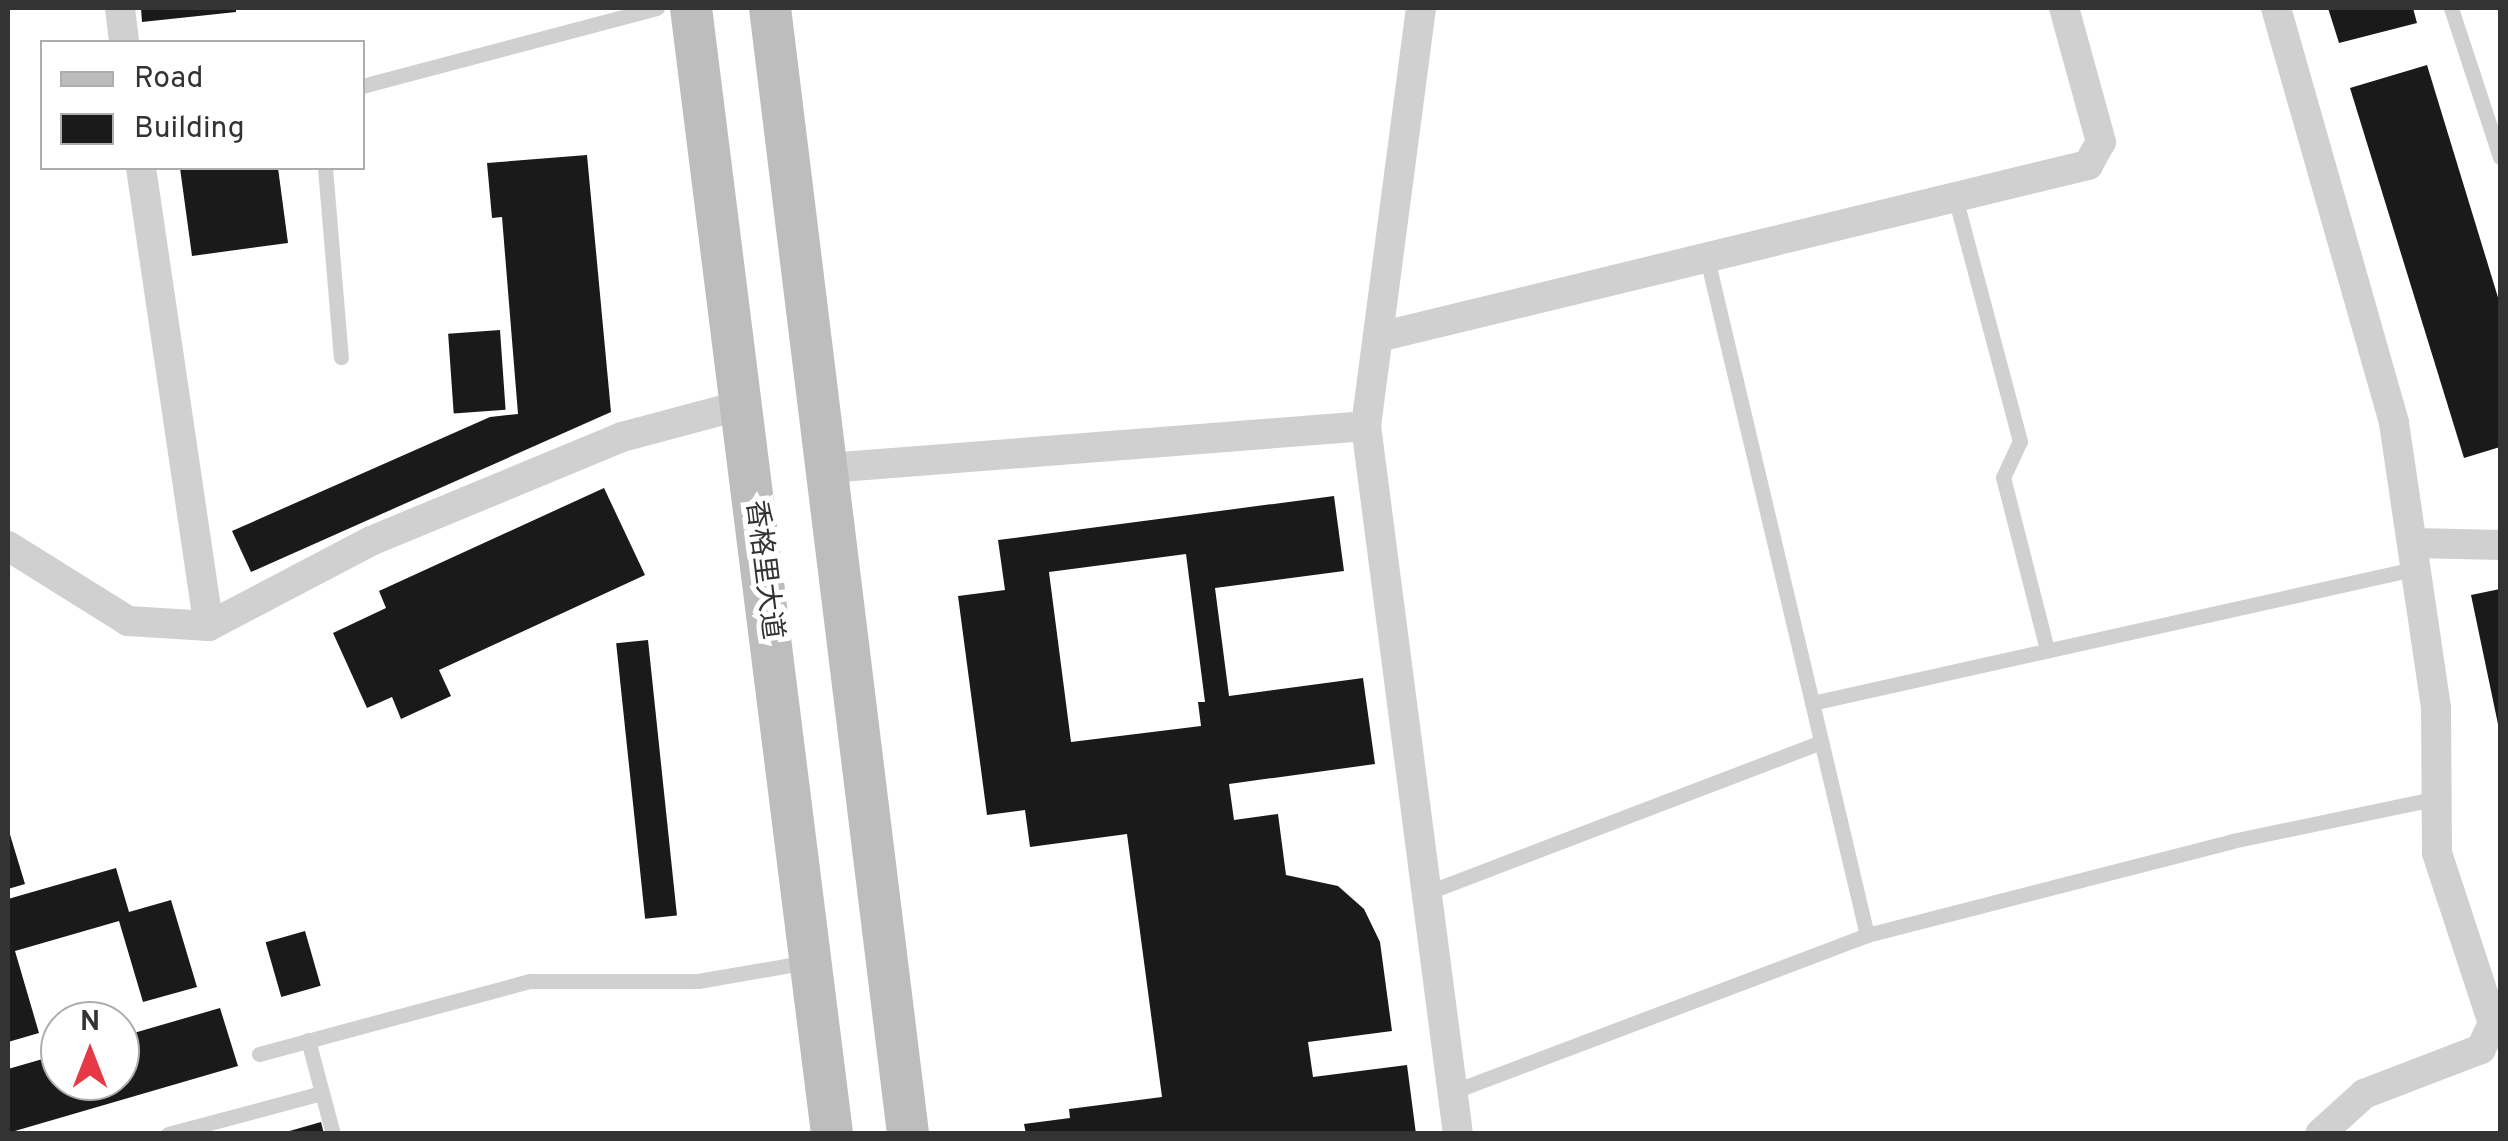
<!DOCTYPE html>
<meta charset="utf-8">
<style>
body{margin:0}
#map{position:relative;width:2508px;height:1141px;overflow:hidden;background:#fff;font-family:Overpass,"Noto Sans SC",sans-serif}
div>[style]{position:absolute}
.building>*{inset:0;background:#1a1a1a;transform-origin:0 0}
.lane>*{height:15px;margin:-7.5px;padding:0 7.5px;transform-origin:7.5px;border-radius:7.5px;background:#d0d0d0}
.street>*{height:30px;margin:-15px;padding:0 15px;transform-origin:15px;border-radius:15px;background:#d0d0d0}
.secondary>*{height:42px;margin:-21px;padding:0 21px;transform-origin:21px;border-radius:21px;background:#bdbdbd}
span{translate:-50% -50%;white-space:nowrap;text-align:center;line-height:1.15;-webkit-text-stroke:10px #fff;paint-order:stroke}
.street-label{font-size:28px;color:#333}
.frame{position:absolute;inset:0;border:10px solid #333;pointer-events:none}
.legend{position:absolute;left:40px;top:40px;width:325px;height:130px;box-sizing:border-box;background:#fff;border:2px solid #adadad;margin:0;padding:12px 18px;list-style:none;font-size:30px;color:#333}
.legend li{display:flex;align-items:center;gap:20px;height:50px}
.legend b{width:50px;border:2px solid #adadad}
.north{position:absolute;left:40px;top:1001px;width:100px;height:100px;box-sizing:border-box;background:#fff;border:2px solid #adadad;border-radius:50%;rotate:0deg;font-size:28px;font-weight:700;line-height:40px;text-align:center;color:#333}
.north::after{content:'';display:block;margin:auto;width:35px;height:45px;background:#e63946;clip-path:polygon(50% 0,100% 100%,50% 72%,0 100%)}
</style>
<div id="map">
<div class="building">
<i style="clip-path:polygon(141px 8px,236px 8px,236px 12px,142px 22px)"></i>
<i style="clip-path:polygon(2328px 8px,2413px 8px,2417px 23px,2339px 43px)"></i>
<i style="clip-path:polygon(2427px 65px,2500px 304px,2500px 447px,2464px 458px,2350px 88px)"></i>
<i style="clip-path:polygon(587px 155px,611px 412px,251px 572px,232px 531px,490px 417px,518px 414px,502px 217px,492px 218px,487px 163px)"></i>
<i style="clip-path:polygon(180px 168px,278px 168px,288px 243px,192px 256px)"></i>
<i style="left:500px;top:330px;width:80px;height:52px;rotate:86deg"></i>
<i style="clip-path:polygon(604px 488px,645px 575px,439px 670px,451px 696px,401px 719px,392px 697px,367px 708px,333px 633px,386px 608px,379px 591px)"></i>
<i style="clip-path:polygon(evenodd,1334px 496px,1344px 571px,1215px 588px,1229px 696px,1363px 678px,1375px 764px,1229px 784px,1234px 820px,1278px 814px,1286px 875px,1338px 886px,1364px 909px,1380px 942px,1392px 1031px,1308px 1042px,1313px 1077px,1407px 1065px,1416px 1134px,1026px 1134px,1024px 1124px,1070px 1118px,1069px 1109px,1162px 1097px,1127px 834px,1030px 847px,1025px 810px,987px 815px,958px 596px,1005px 590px,998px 540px,1334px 496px,1186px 554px,1205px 702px,1198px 702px,1201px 726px,1071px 742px,1049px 572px,1186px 554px)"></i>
<i style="clip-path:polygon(2500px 589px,2500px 729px,2499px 729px,2471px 595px)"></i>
<i style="left:648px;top:640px;width:277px;height:32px;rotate:84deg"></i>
<i style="clip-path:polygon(8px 828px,25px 884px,8px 889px)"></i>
<i style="clip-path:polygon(116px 868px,129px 912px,171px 900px,197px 987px,143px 1002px,119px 921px,15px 951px,39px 1033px,8px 1042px,8px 899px)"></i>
<i style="left:305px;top:931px;width:57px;height:41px;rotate:74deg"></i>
<i style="clip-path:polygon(220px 1008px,238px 1066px,8px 1133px,8px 1069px,60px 1054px,60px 1081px,120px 1081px,120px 1037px)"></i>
<i style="clip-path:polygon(321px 1122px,324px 1134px,286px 1134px,286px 1132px)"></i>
</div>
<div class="lane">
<i style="left:2451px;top:8px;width:157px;rotate:71.8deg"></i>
<i style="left:362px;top:86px;width:305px;rotate:-14.8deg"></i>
<i style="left:325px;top:168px;width:190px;rotate:85.2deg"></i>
<i style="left:1955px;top:197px;width:253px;rotate:75.1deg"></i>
<i style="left:2020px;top:441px;width:40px;rotate:115deg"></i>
<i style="left:2003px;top:477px;width:179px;rotate:75.7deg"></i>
<i style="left:1706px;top:254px;width:700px;rotate:76.7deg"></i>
<i style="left:1812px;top:703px;width:621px;rotate:-12.56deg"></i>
<i style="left:1426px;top:893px;width:423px;rotate:-20.9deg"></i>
<i style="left:308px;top:1040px;width:97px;rotate:75.1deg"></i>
<i style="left:259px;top:1054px;width:281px;rotate:-15.1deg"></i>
<i style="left:530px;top:981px;width:168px"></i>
<i style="left:698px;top:981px;width:112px;rotate:-9.8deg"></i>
<i style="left:1452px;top:1092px;width:444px;rotate:-20.7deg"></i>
<i style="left:1867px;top:935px;width:377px;rotate:-14.4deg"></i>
<i style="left:2232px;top:841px;width:205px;rotate:-11.8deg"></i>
<i style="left:168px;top:1134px;width:159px;rotate:-14.9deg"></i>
</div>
<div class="street">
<i style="left:120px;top:8px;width:34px;rotate:83deg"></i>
<i style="left:1421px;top:8px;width:422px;rotate:97.5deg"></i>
<i style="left:1366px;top:426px;width:714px;rotate:82.6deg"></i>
<i style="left:2276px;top:8px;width:431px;rotate:74.1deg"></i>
<i style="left:2394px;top:423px;width:288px;rotate:81.6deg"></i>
<i style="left:2436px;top:708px;width:145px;rotate:89.6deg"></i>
<i style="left:2437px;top:853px;width:179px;rotate:71.8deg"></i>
<i style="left:2493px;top:1023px;width:29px;rotate:115deg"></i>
<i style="left:2481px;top:1049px;width:125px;rotate:159deg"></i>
<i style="left:2364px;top:1094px;width:59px;rotate:137.7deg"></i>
<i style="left:141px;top:168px;width:463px;rotate:81.6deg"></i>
<i style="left:1379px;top:337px;width:730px;rotate:-13.64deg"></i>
<i style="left:2088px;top:165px;width:26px;rotate:-61deg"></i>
<i style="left:2101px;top:142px;width:139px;rotate:-105.4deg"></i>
<i style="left:828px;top:468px;width:540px;rotate:-4.46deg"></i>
<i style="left:2415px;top:543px;width:85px;rotate:1.3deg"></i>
<i style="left:8px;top:546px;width:142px;rotate:32deg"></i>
<i style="left:128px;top:621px;width:81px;rotate:3.5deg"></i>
<i style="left:209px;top:626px;width:183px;rotate:-27.7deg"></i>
<i style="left:371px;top:541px;width:272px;rotate:-22.5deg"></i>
<i style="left:622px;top:437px;width:124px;rotate:-14.9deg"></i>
</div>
<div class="secondary">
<i style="left:691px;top:8px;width:1135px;rotate:82.86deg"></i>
<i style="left:770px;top:8px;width:1134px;rotate:83.01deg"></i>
</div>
<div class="street-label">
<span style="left:763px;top:570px;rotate:83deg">香格里大道</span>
</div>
<div class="frame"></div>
<ul class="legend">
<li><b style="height:12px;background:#bdbdbd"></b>Road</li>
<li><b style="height:28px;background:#1a1a1a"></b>Building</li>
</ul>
<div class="north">N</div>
</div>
